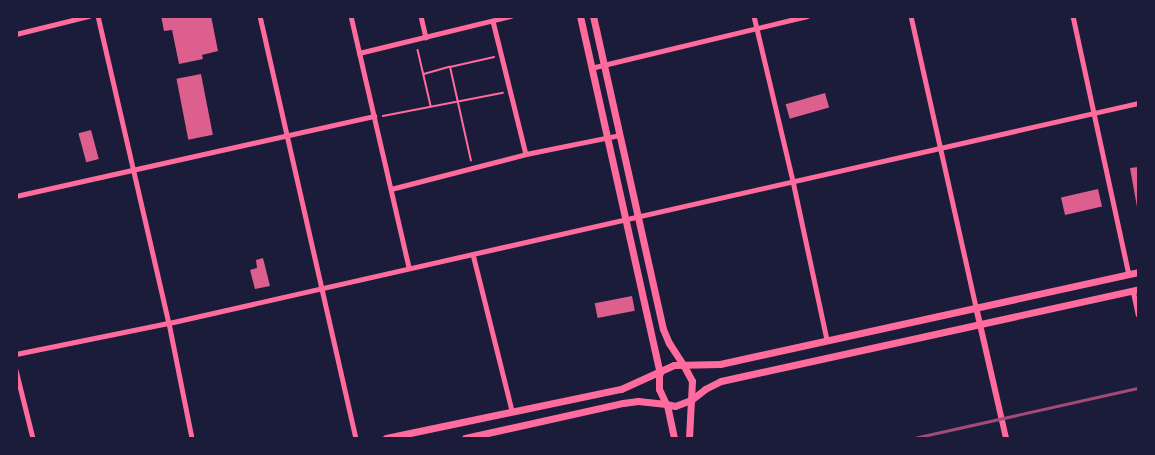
<!DOCTYPE html>
<style>
body{margin:0}
#map{position:relative;width:1155px;height:455px;overflow:hidden;background:#1b1b3a;font-family:"Public Sans",sans-serif}
div>[style]{position:absolute}
.building>*{inset:0;background:#dd5f8e;transform-origin:0 0}
.path>*{height:1.5px;margin:-0.75px;padding:0 0.75px;transform-origin:0.75px;border-radius:0.75px;background:#ff6b9d}
.minor>*{height:4.5px;margin:-2.25px;padding:0 2.25px;transform-origin:2.25px;border-radius:2.25px;background:#ff6b9d}
.tertiary>*{height:6px;margin:-3px;padding:0 3px;transform-origin:3px;border-radius:3px;background:#ff6b9d}
.secondary>*{height:7px;margin:-3.5px;padding:0 3.5px;transform-origin:3.5px;border-radius:3.5px;background:#ff6b9d}
.rail>*{height:3px;margin:-1.5px;padding:0 1.5px;transform-origin:1.5px;border-radius:1.5px;background:#a44b75}
span{translate:-50% -50%;white-space:nowrap;text-align:center;line-height:1.15;-webkit-text-stroke:4.5px #1b1b3a;paint-order:stroke}
.frame{position:absolute;inset:0;border:18px solid #1b1b3a;pointer-events:none}
</style>
<div id="map">
<div class="building">
<i style="clip-path:polygon(161px 16px,211px 16px,218px 51px,202px 55px,203px 59px,179px 64px,172px 30px,164px 31px)"></i>
<i style="left:201px;top:74px;width:62px;height:25px;rotate:79deg"></i>
<i style="left:825px;top:93px;width:15px;height:41px;rotate:74deg"></i>
<i style="left:91px;top:130px;width:30px;height:13px;rotate:75deg"></i>
<i style="clip-path:polygon(1138px 167px,1138px 207px,1137px 207px,1130px 168px)"></i>
<i style="left:1098px;top:189px;width:18px;height:38px;rotate:77deg"></i>
<i style="clip-path:polygon(263px 258px,270px 286px,255px 289px,250px 270px,257px 268px,256px 260px)"></i>
<i style="left:632px;top:296px;width:15px;height:38px;rotate:79deg"></i>
</div>
<div class="path">
<i style="left:418px;top:50px;width:57px;rotate:76.9deg"></i>
<i style="left:424px;top:74px;width:26px;rotate:-16deg"></i>
<i style="left:383px;top:116px;width:122px;rotate:-10.9deg"></i>
<i style="left:471px;top:161px;width:96px;rotate:-102.6deg"></i>
<i style="left:450px;top:67px;width:45px;rotate:-12.8deg"></i>
</div>
<div class="minor">
<i style="left:98px;top:16px;width:315px;rotate:77deg"></i>
<i style="left:169px;top:323px;width:117px;rotate:78.7deg"></i>
<i style="left:260px;top:16px;width:433px;rotate:77.2deg"></i>
<i style="left:351px;top:16px;width:258px;rotate:77deg"></i>
<i style="left:421px;top:16px;width:22px;rotate:77deg"></i>
<i style="left:754px;top:16px;width:170px;rotate:76.7deg"></i>
<i style="left:793px;top:181px;width:162px;rotate:77.9deg"></i>
<i style="left:911px;top:16px;width:298px;rotate:77.4deg"></i>
<i style="left:1073px;top:16px;width:264px;rotate:77.8deg"></i>
<i style="left:493px;top:21px;width:137px;rotate:76.1deg"></i>
<i style="left:16px;top:34px;width:75px;rotate:-13.9deg"></i>
<i style="left:359px;top:53px;width:156px;rotate:-13.7deg"></i>
<i style="left:591px;top:68px;width:222px;rotate:-13.5deg"></i>
<i style="left:391px;top:189px;width:139px;rotate:-14.5deg"></i>
<i style="left:526px;top:154px;width:96px;rotate:-11.4deg"></i>
<i style="left:16px;top:196px;width:367px;rotate:-12.6deg"></i>
<i style="left:473px;top:254px;width:162px;rotate:76deg"></i>
<i style="left:1133px;top:290px;width:25px;rotate:78deg"></i>
<i style="left:16px;top:354px;width:156px;rotate:-11.5deg"></i>
<i style="left:169px;top:323px;width:994px;rotate:-12.79deg"></i>
<i style="left:16px;top:370px;width:70px;rotate:76deg"></i>
</div>
<div class="tertiary">
<i style="left:976px;top:307px;width:134px;rotate:77.1deg"></i>
</div>
<div class="secondary">
<i style="left:580px;top:16px;width:366px;rotate:77.4deg"></i>
<i style="left:593px;top:16px;width:321px;rotate:77.4deg"></i>
<i style="left:663px;top:329px;width:15px;rotate:67deg"></i>
<i style="left:669px;top:343px;width:27px;rotate:57deg"></i>
<i style="left:684px;top:366px;width:17px;rotate:62deg"></i>
<i style="left:692px;top:381px;width:19px;rotate:93deg"></i>
<i style="left:659px;top:373px;width:16px;rotate:90deg"></i>
<i style="left:659px;top:389px;width:17px;rotate:65deg"></i>
<i style="left:666px;top:404px;width:9px;rotate:13deg"></i>
<i style="left:675px;top:406px;width:17px;rotate:-21deg"></i>
<i style="left:691px;top:400px;width:18px;rotate:-38deg"></i>
<i style="left:705px;top:389px;width:18px;rotate:-27deg"></i>
<i style="left:721px;top:381px;width:427px;rotate:-12.4deg"></i>
<i style="left:667px;top:405px;width:34px;rotate:78deg"></i>
<i style="left:386px;top:438px;width:240px;rotate:-11.8deg"></i>
<i style="left:621px;top:389px;width:58px;rotate:-24.4deg"></i>
<i style="left:674px;top:365px;width:46px;rotate:-1.2deg"></i>
<i style="left:720px;top:364px;width:428px;rotate:-12.4deg"></i>
<i style="left:465px;top:438px;width:162px;rotate:-12.5deg"></i>
<i style="left:623px;top:403px;width:15px;rotate:-8deg"></i>
<i style="left:638px;top:401px;width:28px;rotate:6deg"></i>
<i style="left:689px;top:438px;width:38px;rotate:-87deg"></i>
</div>
<div class="rail">
<i style="left:914px;top:438px;width:230px;rotate:-12.6deg"></i>
</div>
<div class="frame"></div>
</div>
